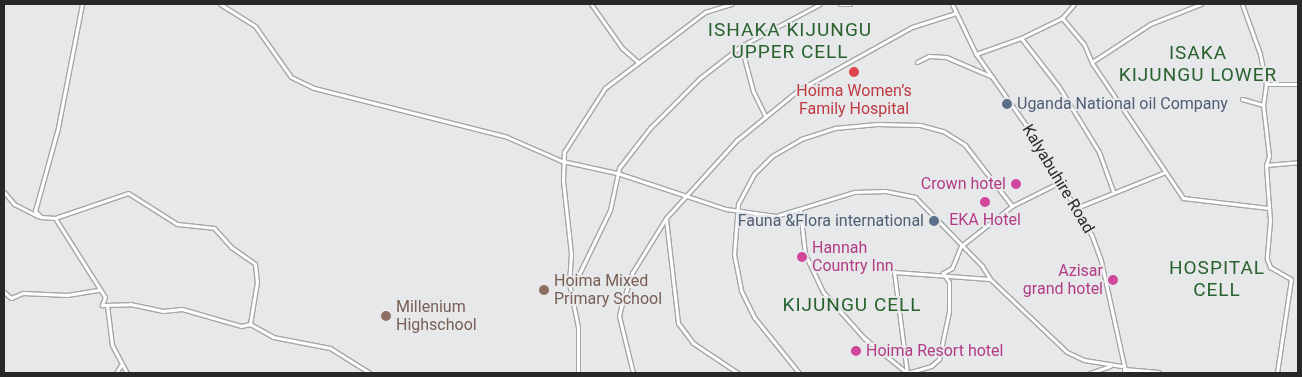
<!DOCTYPE html>
<meta charset="utf-8">
<style>
body{margin:0}
#map{position:relative;width:1302px;height:377px;overflow:hidden;background:#e7e8ea;font-family:Roboto,sans-serif}
div>[style]{position:absolute}
.roads{filter:drop-shadow(1px 0 #a5a6a7) drop-shadow(-1px 0 #a5a6a7) drop-shadow(0 1px #a5a6a7) drop-shadow(0 -1px #a5a6a7)}
.minor>*{height:3px;margin:-1.5px;padding:0 1.5px;transform-origin:1.5px;border-radius:1.5px;background:#fff}
.tertiary>*{height:4px;margin:-2px;padding:0 2px;transform-origin:2px;border-radius:2px;background:#fff}
.dots>*{width:14px;height:14px;translate:-50% -50%;box-sizing:border-box;border:2px solid #e7e8ea;border-radius:50%}
span{translate:-50% -50%;white-space:nowrap;text-align:center;line-height:1.15;-webkit-text-stroke:4px #e7e8ea;paint-order:stroke}
.health-label{font-size:16px;color:#be3a42}
.service-label{font-size:16px;color:#4e5e75}
.left{translate:0 -50%;text-align:left}
.right{translate:-100% -50%;text-align:right}
.street-label{font-size:16px;color:#282829}
.hotel-label{font-size:16px;color:#b23c85}
.education-label{font-size:16px;color:#785e54}
.quarter-label{font-size:19px;color:#29622f;letter-spacing:1px}
.frame{position:absolute;inset:0;border:5px solid #282829;pointer-events:none}
</style>
<div id="map">
<div class="roads">
<div class="minor">
<i style="left:82px;top:4px;width:126px;rotate:101deg"></i>
<i style="left:58px;top:128px;width:86px;rotate:105.5deg"></i>
<i style="left:35px;top:211px;width:8px;rotate:45deg"></i>
<i style="left:41px;top:217px;width:14px;rotate:4deg"></i>
<i style="left:55px;top:218px;width:93px;rotate:57.7deg"></i>
<i style="left:105px;top:297px;width:9px;rotate:111deg"></i>
<i style="left:102px;top:305px;width:5px"></i>
<i style="left:107px;top:305px;width:40px;rotate:82.9deg"></i>
<i style="left:112px;top:345px;width:32px;rotate:62deg"></i>
<i style="left:220px;top:4px;width:41px;rotate:32.2deg"></i>
<i style="left:255px;top:26px;width:62px;rotate:54.8deg"></i>
<i style="left:291px;top:77px;width:25px;rotate:26deg"></i>
<i style="left:314px;top:88px;width:199px;rotate:14.2deg"></i>
<i style="left:507px;top:137px;width:60px;rotate:23.6deg"></i>
<i style="left:562px;top:161px;width:56px;rotate:12.3deg"></i>
<i style="left:617px;top:173px;width:115px;rotate:18.3deg"></i>
<i style="left:726px;top:209px;width:50px;rotate:8deg"></i>
<i style="left:776px;top:216px;width:82px;rotate:-17.1deg"></i>
<i style="left:854px;top:192px;width:31px;rotate:-2deg"></i>
<i style="left:885px;top:191px;width:31px;rotate:11deg"></i>
<i style="left:915px;top:197px;width:96px;rotate:45.8deg"></i>
<i style="left:982px;top:266px;width:15px;rotate:58deg"></i>
<i style="left:990px;top:279px;width:106px;rotate:43.5deg"></i>
<i style="left:1067px;top:352px;width:19px;rotate:25deg"></i>
<i style="left:1084px;top:360px;width:38px;rotate:9deg"></i>
<i style="left:591px;top:4px;width:54px;rotate:54.8deg"></i>
<i style="left:622px;top:48px;width:21px;rotate:41deg"></i>
<i style="left:840px;top:4px;width:10px"></i>
<i style="left:952px;top:4px;width:55px;rotate:64.4deg"></i>
<i style="left:976px;top:54px;width:94px;rotate:55deg"></i>
<i style="left:1030px;top:131px;width:122px;rotate:59.4deg"></i>
<i style="left:1092px;top:236px;width:27px;rotate:70deg"></i>
<i style="left:1101px;top:261px;width:112px;rotate:77.6deg"></i>
<i style="left:1242px;top:4px;width:53px;rotate:70.2deg"></i>
<i style="left:1260px;top:54px;width:31px;rotate:79deg"></i>
<i style="left:1266px;top:84px;width:21px;rotate:98deg"></i>
<i style="left:1263px;top:105px;width:51px;rotate:83.3deg"></i>
<i style="left:1269px;top:156px;width:9px;rotate:108deg"></i>
<i style="left:1266px;top:165px;width:56px;rotate:85.9deg"></i>
<i style="left:1270px;top:221px;width:38px;rotate:95deg"></i>
<i style="left:1267px;top:259px;width:9px;rotate:69deg"></i>
<i style="left:1270px;top:267px;width:24px;rotate:30deg"></i>
<i style="left:1291px;top:279px;width:95px;rotate:98.5deg"></i>
<i style="left:1062px;top:18px;width:34px;rotate:50deg"></i>
<i style="left:1084px;top:44px;width:21px;rotate:67deg"></i>
<i style="left:1092px;top:63px;width:163px;rotate:56deg"></i>
<i style="left:1183px;top:198px;width:86px;rotate:6.7deg"></i>
<i style="left:1021px;top:38px;width:62px;rotate:52.2deg"></i>
<i style="left:1059px;top:87px;width:76px;rotate:58.4deg"></i>
<i style="left:1099px;top:152px;width:41px;rotate:70.3deg"></i>
<i style="left:741px;top:46px;width:47px;rotate:75.1deg"></i>
<i style="left:753px;top:91px;width:28px;rotate:64deg"></i>
<i style="left:976px;top:54px;width:48px;rotate:-19.6deg"></i>
<i style="left:1021px;top:38px;width:46px;rotate:-26deg"></i>
<i style="left:1062px;top:18px;width:18px;rotate:-49deg"></i>
<i style="left:917px;top:62px;width:13px;rotate:-27deg"></i>
<i style="left:929px;top:56px;width:17px;rotate:3deg"></i>
<i style="left:946px;top:57px;width:51px;rotate:23.1deg"></i>
<i style="left:1092px;top:62px;width:69px;rotate:-33.2deg"></i>
<i style="left:1150px;top:24px;width:55px;rotate:-21.4deg"></i>
<i style="left:1266px;top:84px;width:32px"></i>
<i style="left:1242px;top:99px;width:22px;rotate:16deg"></i>
<i style="left:1266px;top:165px;width:32px;rotate:-5deg"></i>
<i style="left:4px;top:192px;width:16px;rotate:50deg"></i>
<i style="left:14px;top:204px;width:27px;rotate:27deg"></i>
<i style="left:1076px;top:208px;width:96px;rotate:-22deg"></i>
<i style="left:800px;top:210px;width:44px;rotate:83.5deg"></i>
<i style="left:805px;top:254px;width:42px;rotate:64.7deg"></i>
<i style="left:823px;top:292px;width:62px;rotate:48.3deg"></i>
<i style="left:864px;top:338px;width:55px;rotate:39.1deg"></i>
<i style="left:55px;top:218px;width:77px;rotate:-18.9deg"></i>
<i style="left:128px;top:193px;width:58px;rotate:32.3deg"></i>
<i style="left:177px;top:224px;width:37px;rotate:6deg"></i>
<i style="left:214px;top:228px;width:25px;rotate:48deg"></i>
<i style="left:231px;top:247px;width:29px;rotate:35deg"></i>
<i style="left:255px;top:264px;width:18px;rotate:84deg"></i>
<i style="left:257px;top:282px;width:43px;rotate:99.5deg"></i>
<i style="left:666px;top:219px;width:105px;rotate:83.4deg"></i>
<i style="left:678px;top:323px;width:25px;rotate:53deg"></i>
<i style="left:693px;top:343px;width:54px;rotate:33.7deg"></i>
<i style="left:569px;top:283px;width:13px;rotate:-42deg"></i>
<i style="left:579px;top:274px;width:71px;rotate:-64.2deg"></i>
<i style="left:610px;top:210px;width:43px;rotate:-77.9deg"></i>
<i style="left:619px;top:168px;width:51px;rotate:-52.2deg"></i>
<i style="left:650px;top:128px;width:71px;rotate:-45deg"></i>
<i style="left:700px;top:78px;width:52px;rotate:-38deg"></i>
<i style="left:741px;top:46px;width:89px;rotate:-28deg"></i>
<i style="left:4px;top:292px;width:9px;rotate:41deg"></i>
<i style="left:11px;top:298px;width:13px;rotate:-23deg"></i>
<i style="left:23px;top:293px;width:44px;rotate:2.6deg"></i>
<i style="left:67px;top:295px;width:33px;rotate:-9deg"></i>
<i style="left:105px;top:305px;width:25px;rotate:-2deg"></i>
<i style="left:130px;top:304px;width:34px;rotate:12deg"></i>
<i style="left:163px;top:311px;width:19px;rotate:-6deg"></i>
<i style="left:182px;top:309px;width:61px;rotate:16.1deg"></i>
<i style="left:241px;top:326px;width:9px;rotate:-13deg"></i>
<i style="left:250px;top:324px;width:26px;rotate:29deg"></i>
<i style="left:273px;top:337px;width:58px;rotate:10.9deg"></i>
<i style="left:330px;top:348px;width:47px;rotate:32deg"></i>
<i style="left:116px;top:373px;width:9px;rotate:-58deg"></i>
<i style="left:578px;top:373px;width:46px;rotate:-90deg"></i>
<i style="left:578px;top:327px;width:45px;rotate:-101.6deg"></i>
<i style="left:569px;top:283px;width:29px;rotate:-86deg"></i>
<i style="left:571px;top:254px;width:74px;rotate:-96.2deg"></i>
<i style="left:563px;top:180px;width:28px;rotate:-88deg"></i>
<i style="left:564px;top:152px;width:76px;rotate:-57.4deg"></i>
<i style="left:605px;top:88px;width:126px;rotate:-37.2deg"></i>
<i style="left:705px;top:12px;width:28px;rotate:-17deg"></i>
<i style="left:633px;top:373px;width:59px;rotate:-103.8deg"></i>
<i style="left:619px;top:316px;width:9px;rotate:-77deg"></i>
<i style="left:621px;top:307px;width:36px;rotate:-72deg"></i>
<i style="left:632px;top:273px;width:65px;rotate:-58.3deg"></i>
<i style="left:666px;top:218px;width:105px;rotate:-47.7deg"></i>
<i style="left:737px;top:140px;width:77px;rotate:-39.2deg"></i>
<i style="left:797px;top:91px;width:132px;rotate:-29.1deg"></i>
<i style="left:912px;top:27px;width:46px;rotate:-17.7deg"></i>
<i style="left:799px;top:373px;width:72px;rotate:-128.8deg"></i>
<i style="left:754px;top:317px;width:30px;rotate:-116deg"></i>
<i style="left:741px;top:290px;width:36px;rotate:-101deg"></i>
<i style="left:734px;top:255px;width:51px;rotate:-85.5deg"></i>
<i style="left:738px;top:204px;width:34px;rotate:-62deg"></i>
<i style="left:754px;top:174px;width:25px;rotate:-45deg"></i>
<i style="left:772px;top:156px;width:34px;rotate:-30deg"></i>
<i style="left:801px;top:139px;width:36px;rotate:-18deg"></i>
<i style="left:835px;top:128px;width:42px;rotate:-5.4deg"></i>
<i style="left:877px;top:124px;width:43px;rotate:1.3deg"></i>
<i style="left:920px;top:125px;width:24px;rotate:15deg"></i>
<i style="left:943px;top:131px;width:26px;rotate:32deg"></i>
<i style="left:965px;top:145px;width:77px;rotate:52.4deg"></i>
<i style="left:907px;top:373px;width:25px;rotate:-16deg"></i>
<i style="left:931px;top:366px;width:11px;rotate:-41deg"></i>
<i style="left:939px;top:359px;width:49px;rotate:-78.2deg"></i>
<i style="left:949px;top:311px;width:29px;rotate:-90deg"></i>
<i style="left:949px;top:282px;width:11px;rotate:-124deg"></i>
<i style="left:943px;top:273px;width:10px;rotate:-29deg"></i>
<i style="left:952px;top:268px;width:24px;rotate:-68deg"></i>
<i style="left:961px;top:246px;width:65px;rotate:-38.1deg"></i>
<i style="left:1012px;top:206px;width:54px;rotate:-26.6deg"></i>
<i style="left:907px;top:373px;width:102px;rotate:-97.3deg"></i>
<i style="left:894px;top:272px;width:96px;rotate:4.2deg"></i>
<i style="left:1090px;top:373px;width:21px;rotate:-19deg"></i>
</div>
<div class="tertiary">
<i style="left:1125px;top:373px;width:3px;rotate:-90deg"></i>
<i style="left:1125px;top:370px;width:34px;rotate:5deg"></i>
</div>
</div>
<div class="dots">
<i style="left:854px;top:72px;background:#e0444e"></i>
<i style="left:1007px;top:104px;background:#5c6f8a"></i>
<i style="left:1016px;top:184px;background:#d1479c"></i>
<i style="left:985px;top:202px;background:#d1479c"></i>
<i style="left:934px;top:221px;background:#5c6f8a"></i>
<i style="left:802px;top:257px;background:#d1479c"></i>
<i style="left:1113px;top:280px;background:#d1479c"></i>
<i style="left:544px;top:290px;background:#8d6e63"></i>
<i style="left:386px;top:316px;background:#8d6e63"></i>
<i style="left:856px;top:351px;background:#d1479c"></i>
</div>
<div class="health-label">
<span style="left:854px;top:100px">Hoima Women’s<br>Family Hospital</span>
</div>
<div class="service-label">
<span class="left" style="left:1017px;top:104px">Uganda National oil Company</span>
<span class="right" style="left:924px;top:221px">Fauna &amp;Flora international</span>
</div>
<div class="street-label">
<span style="left:1058px;top:179px;rotate:59deg">Kalyabuhire Road</span>
</div>
<div class="hotel-label">
<span class="right" style="left:1006px;top:184px">Crown hotel</span>
<span style="left:985px;top:220px">EKA Hotel</span>
<span class="left" style="left:812px;top:257px">Hannah<br>Country Inn</span>
<span class="right" style="left:1103px;top:280px">Azisar<br>grand hotel</span>
<span class="left" style="left:866px;top:351px">Hoima Resort hotel</span>
</div>
<div class="education-label">
<span class="left" style="left:554px;top:290px">Hoima Mixed<br>Primary School</span>
<span class="left" style="left:396px;top:316px">Millenium<br>Highschool</span>
</div>
<div class="quarter-label">
<span style="left:790px;top:41px">ISHAKA KIJUNGU<br>UPPER CELL</span>
<span style="left:1198px;top:64px">ISAKA<br>KIJUNGU LOWER</span>
<span style="left:1217px;top:279px">HOSPITAL<br>CELL</span>
<span style="left:852px;top:305px">KIJUNGU CELL</span>
</div>
<div class="frame"></div>
</div>
